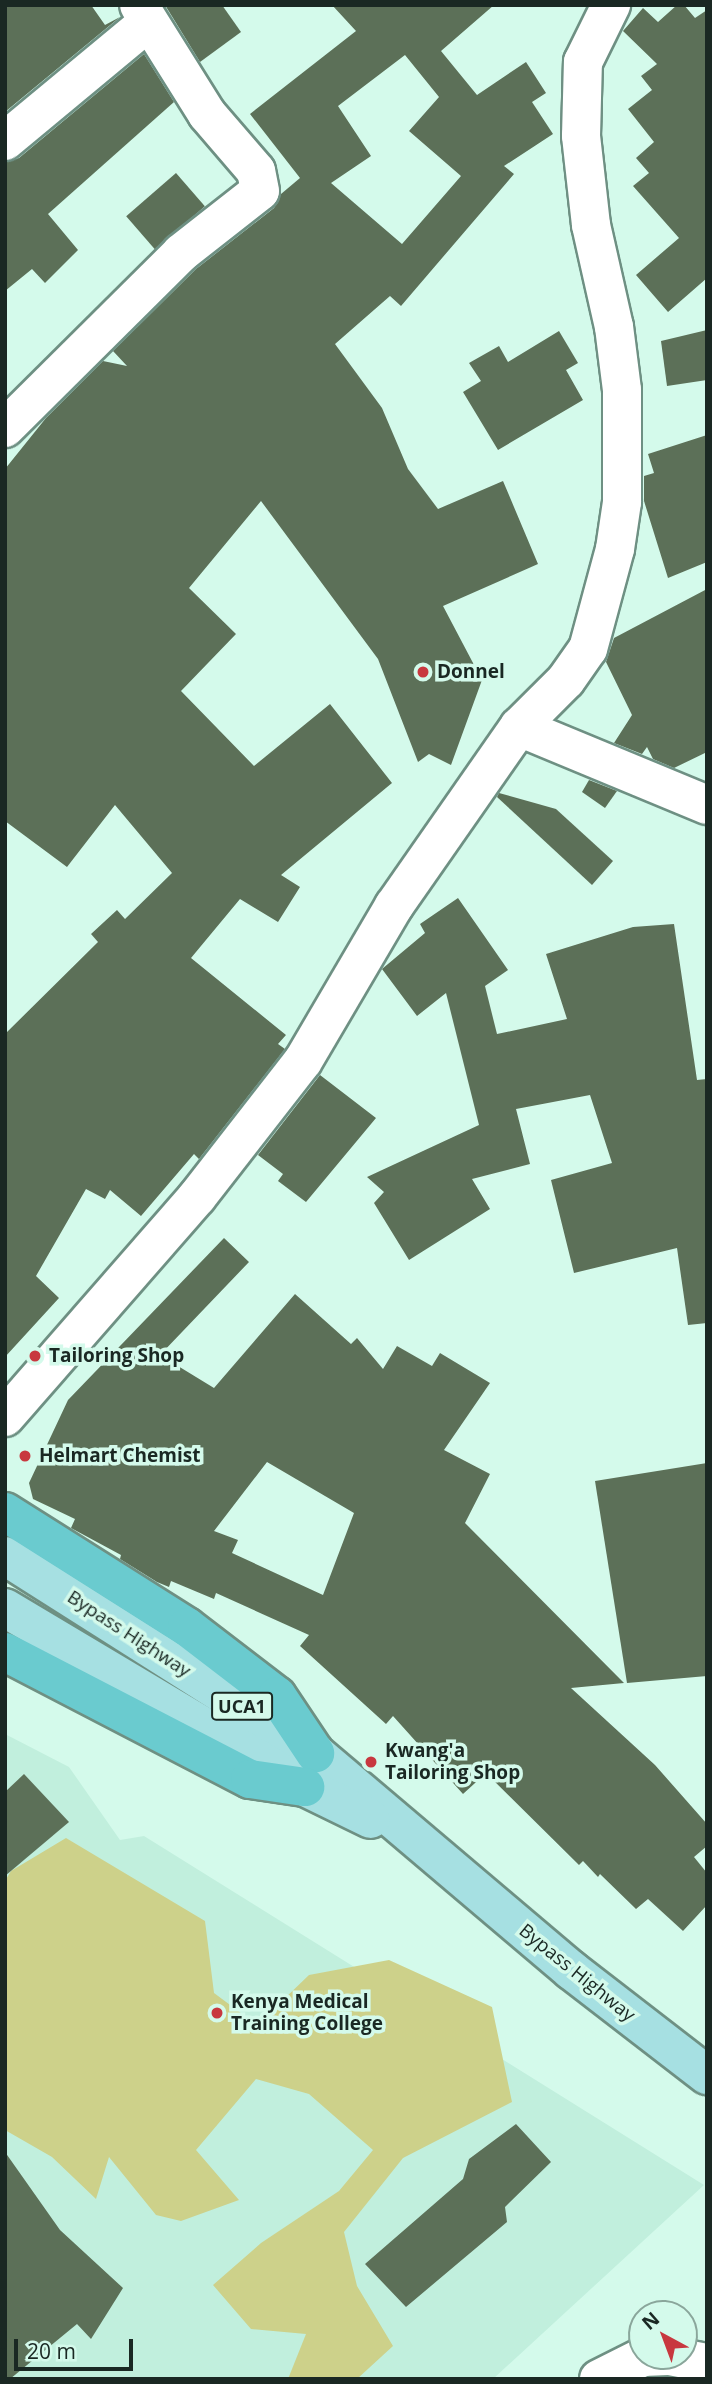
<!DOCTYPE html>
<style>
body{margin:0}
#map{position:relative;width:712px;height:2384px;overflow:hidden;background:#d4faeb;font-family:"Open Sans",sans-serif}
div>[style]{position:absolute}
.built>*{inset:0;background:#c1efdd}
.green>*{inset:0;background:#cdd18a}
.building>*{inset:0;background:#5c7058;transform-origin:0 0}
.roads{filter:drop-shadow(2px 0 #6e9083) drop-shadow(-2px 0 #6e9083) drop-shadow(0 2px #6e9083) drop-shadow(0 -2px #6e9083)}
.minor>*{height:38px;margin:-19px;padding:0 19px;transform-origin:19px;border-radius:19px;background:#fff}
.major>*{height:38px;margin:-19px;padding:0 19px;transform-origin:19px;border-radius:19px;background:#a6e0e2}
.highway>*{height:38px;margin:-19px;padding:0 19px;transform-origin:19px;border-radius:19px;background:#6acbcf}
.dots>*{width:19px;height:19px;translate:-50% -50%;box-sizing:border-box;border:4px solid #d4faeb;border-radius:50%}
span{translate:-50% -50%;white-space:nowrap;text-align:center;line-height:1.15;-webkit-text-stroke:7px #d4faeb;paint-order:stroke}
.shield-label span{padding:2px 5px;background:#d4faeb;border:2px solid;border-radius:5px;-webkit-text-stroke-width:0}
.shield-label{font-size:18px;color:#1a2823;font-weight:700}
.poi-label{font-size:19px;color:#1a2823;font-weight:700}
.left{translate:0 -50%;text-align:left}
.street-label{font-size:19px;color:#1a2823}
.frame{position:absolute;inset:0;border:7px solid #1a2823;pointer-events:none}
.north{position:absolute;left:628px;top:2300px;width:70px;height:70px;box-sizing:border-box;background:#d4faeb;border:2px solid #8aa69b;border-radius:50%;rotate:319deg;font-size:19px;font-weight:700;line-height:28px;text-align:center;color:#1a2823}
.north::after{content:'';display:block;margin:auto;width:24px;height:32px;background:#c8383f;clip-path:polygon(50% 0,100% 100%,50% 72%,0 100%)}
.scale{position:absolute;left:14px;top:2339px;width:119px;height:32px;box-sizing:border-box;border:4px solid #1a2823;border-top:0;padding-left:9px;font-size:21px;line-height:24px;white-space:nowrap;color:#1a2823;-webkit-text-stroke:5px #d4faeb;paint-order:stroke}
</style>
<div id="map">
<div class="built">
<i style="clip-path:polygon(5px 1734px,69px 1767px,120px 1840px,144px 1836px,704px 2185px,493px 2379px,5px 2379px)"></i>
</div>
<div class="green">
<i style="clip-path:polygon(66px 1838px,205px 1921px,214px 1993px,257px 2025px,309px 1975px,389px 1960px,492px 2007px,512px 2102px,403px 2158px,344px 2232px,357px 2286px,393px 2346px,357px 2379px,288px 2379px,306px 2334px,251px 2329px,213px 2285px,261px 2243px,339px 2191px,373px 2150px,309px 2094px,256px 2079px,196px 2150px,239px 2200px,181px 2221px,156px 2215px,109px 2157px,96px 2199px,52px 2157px,5px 2130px,5px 1881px,11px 1871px)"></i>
</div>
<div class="building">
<i style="clip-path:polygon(5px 5px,91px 5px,105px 25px,120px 17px,5px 112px)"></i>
<i style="clip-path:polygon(165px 5px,222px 5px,241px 32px,200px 62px)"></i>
<i style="clip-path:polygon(evenodd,332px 5px,494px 5px,441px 51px,477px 95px,526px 62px,546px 93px,532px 102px,553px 134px,504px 166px,514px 174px,401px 306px,390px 296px,335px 344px,382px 408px,408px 469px,438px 509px,503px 481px,538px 564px,443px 606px,482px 680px,451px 765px,429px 754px,418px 762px,378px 659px,261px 501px,189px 588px,236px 634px,181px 691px,254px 766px,330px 704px,392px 783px,281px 875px,300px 887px,278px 922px,240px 899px,191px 958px,286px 1035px,278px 1044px,285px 1049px,199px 1159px,194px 1154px,141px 1216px,110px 1190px,105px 1199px,86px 1189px,36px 1276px,59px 1298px,5px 1357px,5px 1034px,98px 942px,91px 934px,117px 910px,125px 919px,172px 873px,115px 805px,67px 867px,5px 821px,5px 469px,46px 418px,103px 361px,127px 366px,113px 351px,196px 269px,274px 208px,281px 194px,300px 178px,250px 114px,356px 31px,332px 5px,405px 55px,439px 97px,409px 131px,461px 176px,402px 244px,331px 183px,371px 156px,338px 106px,405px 55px)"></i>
<i style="clip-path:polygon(677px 5px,684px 5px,695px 18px,707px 10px,707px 278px,668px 312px,636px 275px,679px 238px,633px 186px,649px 173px,636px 158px,654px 142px,628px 109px,652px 90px,641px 76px,657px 64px,623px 31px,643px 8px,658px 22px)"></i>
<i style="clip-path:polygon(144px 54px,174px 102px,48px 214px,78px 250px,45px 283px,32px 269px,5px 291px,5px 162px,19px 158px)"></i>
<i style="left:176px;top:173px;width:44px;height:66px;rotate:49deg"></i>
<i style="clip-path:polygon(707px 330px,707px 380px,667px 386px,661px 341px)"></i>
<i style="clip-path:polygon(559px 331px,578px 363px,566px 370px,583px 400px,498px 450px,463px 392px,481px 381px,469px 363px,499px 346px,508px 362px)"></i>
<i style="clip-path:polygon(707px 435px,707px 562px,668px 578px,644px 501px,644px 476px,654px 473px,648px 454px)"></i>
<i style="clip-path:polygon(707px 589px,707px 752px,674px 768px,653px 759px,647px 747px,642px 754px,614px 743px,632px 715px,606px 662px,614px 638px)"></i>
<i style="clip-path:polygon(589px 780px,617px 791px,605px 808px,582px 792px)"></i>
<i style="clip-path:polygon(499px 793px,556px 809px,613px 861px,592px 885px,497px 797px)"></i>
<i style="clip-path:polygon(458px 898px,508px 970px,485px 986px,497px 1034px,567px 1019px,546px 954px,633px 927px,674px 924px,697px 1080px,707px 1079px,707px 1323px,688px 1325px,677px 1248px,574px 1273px,551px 1180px,612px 1163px,590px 1095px,516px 1109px,530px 1164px,472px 1179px,490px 1209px,409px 1260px,374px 1203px,384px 1192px,367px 1177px,479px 1125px,446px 993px,417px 1016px,382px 969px,425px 933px,420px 924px)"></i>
<i style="clip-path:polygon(320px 1075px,376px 1118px,306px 1202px,278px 1181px,283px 1174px,258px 1155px)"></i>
<i style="clip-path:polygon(evenodd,224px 1238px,249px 1262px,160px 1355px,214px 1388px,295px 1294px,351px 1344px,357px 1338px,383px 1369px,397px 1346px,432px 1366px,440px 1353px,490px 1383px,444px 1450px,490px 1474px,465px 1523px,624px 1683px,571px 1688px,655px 1765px,707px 1824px,707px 1846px,694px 1857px,707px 1873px,707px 1905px,683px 1931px,648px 1899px,636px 1909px,600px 1874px,598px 1877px,583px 1861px,579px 1865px,486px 1773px,463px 1794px,393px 1716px,386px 1724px,300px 1646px,309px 1635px,216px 1593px,214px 1599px,171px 1581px,169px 1587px,157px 1582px,120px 1559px,121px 1555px,71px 1528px,75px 1519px,33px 1499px,29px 1483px,68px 1400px,224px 1238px,267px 1462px,354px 1513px,323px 1595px,232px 1553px,238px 1540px,214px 1531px,267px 1462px)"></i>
<i style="clip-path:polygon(707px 1463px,707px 1676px,627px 1683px,595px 1481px)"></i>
<i style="clip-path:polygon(24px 1774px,69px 1822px,5px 1876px,5px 1792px)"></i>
<i style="clip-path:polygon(516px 2124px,551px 2162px,505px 2207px,507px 2222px,406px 2307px,365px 2264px,463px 2179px,469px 2159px)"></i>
<i style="clip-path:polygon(5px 2152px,60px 2230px,123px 2288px,91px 2339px,77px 2324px,10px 2379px,5px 2379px)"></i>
</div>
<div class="roads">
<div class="minor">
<i style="left:5px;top:141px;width:185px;rotate:-39.7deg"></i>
<i style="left:5px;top:428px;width:248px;rotate:-44.8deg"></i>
<i style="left:181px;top:253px;width:100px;rotate:-38.1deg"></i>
<i style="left:260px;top:191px;width:20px;rotate:-101deg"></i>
<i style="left:256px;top:171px;width:75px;rotate:-130.7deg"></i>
<i style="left:207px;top:114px;width:128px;rotate:-122deg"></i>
<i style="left:519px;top:727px;width:204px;rotate:22.5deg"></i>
<i style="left:5px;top:1417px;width:292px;rotate:-48.9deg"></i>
<i style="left:197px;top:1197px;width:172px;rotate:-52.1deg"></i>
<i style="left:303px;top:1061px;width:180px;rotate:-59.6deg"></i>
<i style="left:394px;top:906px;width:218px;rotate:-55.1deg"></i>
<i style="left:519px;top:727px;width:66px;rotate:-45deg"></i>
<i style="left:566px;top:680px;width:38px;rotate:-55deg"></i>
<i style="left:588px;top:649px;width:104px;rotate:-74.9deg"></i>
<i style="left:615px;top:549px;width:48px;rotate:-81.5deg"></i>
<i style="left:622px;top:502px;width:112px;rotate:-90deg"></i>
<i style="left:622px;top:390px;width:64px;rotate:-97.2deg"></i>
<i style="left:614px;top:327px;width:105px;rotate:-102.7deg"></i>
<i style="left:591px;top:225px;width:90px;rotate:-96.4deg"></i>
<i style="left:581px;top:136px;width:74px;rotate:-88.5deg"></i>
<i style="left:583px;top:62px;width:64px;rotate:-63.8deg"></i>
<i style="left:670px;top:2356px;width:38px;rotate:11deg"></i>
<i style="left:599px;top:2379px;width:49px;rotate:-26.6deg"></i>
<i style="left:643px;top:2357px;width:25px;rotate:-2deg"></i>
</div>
<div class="major">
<i style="left:5px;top:1556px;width:367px;rotate:32.4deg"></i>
<i style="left:315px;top:1753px;width:336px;rotate:40.3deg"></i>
<i style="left:571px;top:1970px;width:172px;rotate:37.7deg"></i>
<i style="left:5px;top:1608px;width:349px;rotate:30.8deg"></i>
<i style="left:305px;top:1787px;width:73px;rotate:25.9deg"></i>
</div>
<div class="highway">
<i style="left:5px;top:1512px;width:215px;rotate:32.3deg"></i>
<i style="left:187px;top:1627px;width:113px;rotate:37.5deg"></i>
<i style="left:277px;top:1696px;width:69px;rotate:56.3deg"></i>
<i style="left:5px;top:1652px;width:276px;rotate:27.4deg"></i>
<i style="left:250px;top:1779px;width:56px;rotate:8.3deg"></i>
</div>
</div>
<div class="dots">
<i style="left:423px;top:672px;background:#c8383f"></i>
<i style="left:35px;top:1356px;background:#c8383f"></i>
<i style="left:25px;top:1456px;background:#c8383f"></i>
<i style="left:371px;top:1762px;background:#c8383f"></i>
<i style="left:217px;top:2013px;background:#c8383f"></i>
</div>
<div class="shield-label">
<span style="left:242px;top:1706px">UCA1</span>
</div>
<div class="poi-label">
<span class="left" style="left:437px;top:672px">Donnel</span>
<span class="left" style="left:49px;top:1356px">Tailoring Shop</span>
<span class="left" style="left:39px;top:1456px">Helmart Chemist</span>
<span class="left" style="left:385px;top:1762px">Kwang'a<br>Tailoring Shop</span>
<span class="left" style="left:231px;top:2013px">Kenya Medical<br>Training College</span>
</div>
<div class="street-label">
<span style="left:129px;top:1634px;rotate:33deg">Bypass Highway</span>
<span style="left:577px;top:1973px;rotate:39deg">Bypass Highway</span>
</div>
<div class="frame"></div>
<div class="north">N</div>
<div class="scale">20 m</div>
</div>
